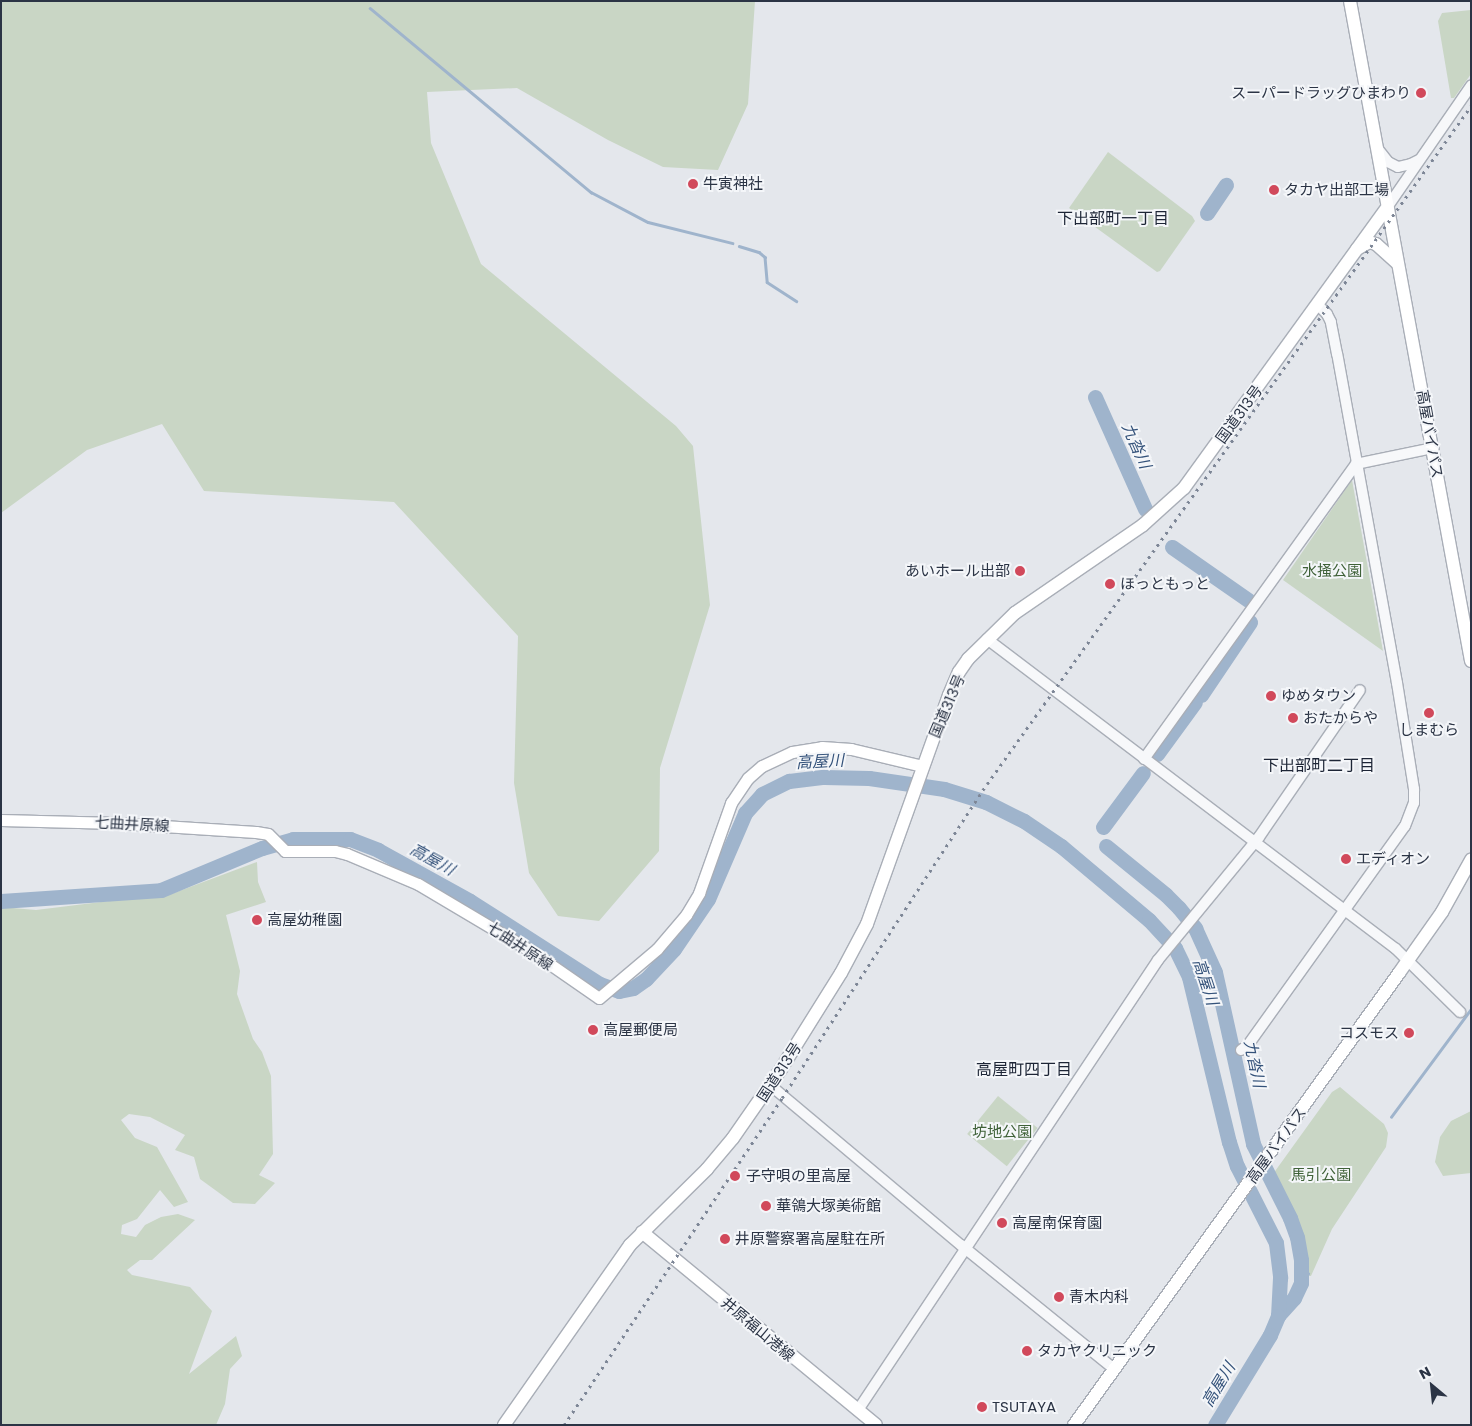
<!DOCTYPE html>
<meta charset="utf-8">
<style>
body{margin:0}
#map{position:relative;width:1472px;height:1426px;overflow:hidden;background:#e4e7ec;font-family:Poppins,"Noto Sans JP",sans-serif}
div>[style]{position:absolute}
.green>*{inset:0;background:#c9d6c5;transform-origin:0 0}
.stream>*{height:2.5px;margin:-1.25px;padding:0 1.25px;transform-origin:1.25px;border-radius:1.25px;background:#9fb4cc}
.river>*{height:15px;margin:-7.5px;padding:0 7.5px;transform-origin:7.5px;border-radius:7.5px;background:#9fb4cc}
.roads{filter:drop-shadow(1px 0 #a9aeb7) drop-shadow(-1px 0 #a9aeb7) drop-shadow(0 1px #a9aeb7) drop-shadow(0 -1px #a9aeb7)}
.tertiary>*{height:10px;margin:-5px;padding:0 5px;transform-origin:5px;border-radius:5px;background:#f7f8fa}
.secondary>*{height:11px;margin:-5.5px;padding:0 5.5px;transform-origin:5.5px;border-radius:5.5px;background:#fff}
.primary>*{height:12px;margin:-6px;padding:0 6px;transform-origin:6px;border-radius:6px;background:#fff}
.trunk>*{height:12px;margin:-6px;padding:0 6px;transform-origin:6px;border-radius:6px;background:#fff}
.rail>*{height:2.5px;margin-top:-1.25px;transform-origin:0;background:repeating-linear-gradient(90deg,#7d8696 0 2.5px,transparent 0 7.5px)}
.dots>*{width:14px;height:14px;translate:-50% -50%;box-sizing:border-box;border:2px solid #f4f6f9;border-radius:50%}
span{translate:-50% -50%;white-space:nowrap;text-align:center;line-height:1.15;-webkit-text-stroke:4px #f4f6f9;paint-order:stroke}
.poi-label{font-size:15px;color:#2b3445}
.right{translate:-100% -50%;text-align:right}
.left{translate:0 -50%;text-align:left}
.street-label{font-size:15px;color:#2b3445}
.park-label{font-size:15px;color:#3f6138}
.neighbourhood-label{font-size:16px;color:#1d2536}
.water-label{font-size:16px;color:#34527a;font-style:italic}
.frame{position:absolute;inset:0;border:2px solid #2b3445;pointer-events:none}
.north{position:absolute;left:1407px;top:1361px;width:50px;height:50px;-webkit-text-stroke:4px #f4f6f9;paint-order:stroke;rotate:332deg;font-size:14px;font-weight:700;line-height:20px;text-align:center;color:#2b3445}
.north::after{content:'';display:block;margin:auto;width:18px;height:22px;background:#2b3445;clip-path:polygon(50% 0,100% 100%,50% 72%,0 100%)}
</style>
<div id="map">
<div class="green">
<i style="clip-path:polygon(1px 1px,755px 1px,748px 104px,718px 170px,663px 167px,608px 140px,517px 88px,427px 92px,431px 143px,481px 264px,676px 426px,693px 446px,710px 605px,660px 768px,659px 851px,599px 921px,558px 916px,529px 873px,514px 783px,518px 636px,394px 502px,204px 491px,162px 424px,87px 450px,1px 513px)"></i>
<i style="clip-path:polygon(1471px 10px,1471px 74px,1454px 98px,1451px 98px,1438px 21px,1442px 13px)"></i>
<i style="clip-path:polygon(1108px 152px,1192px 216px,1195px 221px,1160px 271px,1157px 272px,1069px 208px)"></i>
<i style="clip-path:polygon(1352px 480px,1383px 651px,1283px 580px)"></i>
<i style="clip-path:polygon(257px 862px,258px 882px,266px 902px,226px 915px,240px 971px,237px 994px,253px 1039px,262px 1052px,271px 1076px,273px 1154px,259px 1175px,275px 1183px,255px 1204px,233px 1203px,200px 1179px,194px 1157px,175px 1150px,185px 1135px,150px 1117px,129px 1114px,121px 1120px,135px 1138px,157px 1147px,188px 1202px,174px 1207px,160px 1190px,137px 1219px,122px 1225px,121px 1234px,136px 1237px,145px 1225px,161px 1217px,178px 1214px,195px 1220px,152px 1260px,140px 1260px,127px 1270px,132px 1275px,190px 1287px,212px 1311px,189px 1374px,236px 1336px,242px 1356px,230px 1369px,225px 1404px,216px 1425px,1px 1425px,1px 907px,36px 910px,174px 893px)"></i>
<i style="clip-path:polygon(1340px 1087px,1384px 1124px,1388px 1133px,1386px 1147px,1332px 1229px,1311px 1276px,1304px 1275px,1305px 1257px,1299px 1230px,1273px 1174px,1332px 1092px)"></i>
<i style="left:998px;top:1096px;width:51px;height:49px;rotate:39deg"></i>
<i style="clip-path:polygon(1471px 1111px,1471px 1173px,1443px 1176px,1435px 1162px,1440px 1137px,1451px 1121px)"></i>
</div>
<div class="stream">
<i style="left:370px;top:8px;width:288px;rotate:39.8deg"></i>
<i style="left:591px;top:192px;width:64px;rotate:27.8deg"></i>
<i style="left:648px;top:222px;width:87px;rotate:14deg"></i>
<i style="left:739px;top:246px;width:21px;rotate:17deg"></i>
<i style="left:759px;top:252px;width:8px;rotate:40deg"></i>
<i style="left:765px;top:257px;width:25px;rotate:85deg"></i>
<i style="left:767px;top:282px;width:35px;rotate:33deg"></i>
<i style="left:1391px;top:1117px;width:134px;rotate:-53.5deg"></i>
<i style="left:1298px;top:1291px;width:20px;rotate:-60deg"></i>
</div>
<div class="river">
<i style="left:1207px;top:213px;width:34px;rotate:-56deg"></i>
<i style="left:1095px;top:397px;width:123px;rotate:65.9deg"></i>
<i style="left:1172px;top:547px;width:93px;rotate:34.9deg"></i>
<i style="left:1201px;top:695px;width:88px;rotate:-56.1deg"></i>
<i style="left:1157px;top:754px;width:64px;rotate:-53.8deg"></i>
<i style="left:1103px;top:827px;width:67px;rotate:-53.5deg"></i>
<i style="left:1106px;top:846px;width:77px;rotate:39.2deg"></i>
<i style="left:1166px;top:895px;width:18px;rotate:45deg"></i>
<i style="left:1179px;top:908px;width:26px;rotate:51deg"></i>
<i style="left:1195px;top:928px;width:48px;rotate:65.6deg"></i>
<i style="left:1215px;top:972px;width:176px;rotate:77.5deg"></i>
<i style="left:1253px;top:1144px;width:83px;rotate:63.4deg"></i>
<i style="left:1290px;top:1218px;width:20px;rotate:70deg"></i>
<i style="left:1297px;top:1237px;width:23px;rotate:80deg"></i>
<i style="left:1301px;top:1260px;width:23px;rotate:90deg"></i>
<i style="left:1301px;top:1283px;width:17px;rotate:115deg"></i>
<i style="left:1294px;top:1298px;width:24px;rotate:132deg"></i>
<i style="left:1px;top:901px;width:160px;rotate:-3.9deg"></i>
<i style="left:161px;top:890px;width:109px;rotate:-22.6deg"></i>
<i style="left:262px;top:848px;width:32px;rotate:-16deg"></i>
<i style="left:293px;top:839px;width:57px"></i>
<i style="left:350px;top:839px;width:30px;rotate:21deg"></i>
<i style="left:378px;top:850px;width:105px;rotate:29deg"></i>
<i style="left:470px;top:901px;width:154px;rotate:32.6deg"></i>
<i style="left:600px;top:984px;width:20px;rotate:20deg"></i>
<i style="left:619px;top:991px;width:14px;rotate:-12deg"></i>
<i style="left:633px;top:988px;width:16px;rotate:-35deg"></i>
<i style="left:646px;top:979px;width:41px;rotate:-47deg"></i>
<i style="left:674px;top:949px;width:60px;rotate:-55.8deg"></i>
<i style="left:708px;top:899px;width:94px;rotate:-66.7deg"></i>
<i style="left:745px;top:813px;width:25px;rotate:-48deg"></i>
<i style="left:762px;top:794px;width:30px;rotate:-26deg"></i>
<i style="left:789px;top:781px;width:35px;rotate:-7deg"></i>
<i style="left:824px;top:777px;width:45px;rotate:1.3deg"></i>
<i style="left:869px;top:778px;width:76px;rotate:8.3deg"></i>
<i style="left:944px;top:789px;width:44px;rotate:17.2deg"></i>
<i style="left:986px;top:802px;width:42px;rotate:26.6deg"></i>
<i style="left:1024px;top:821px;width:45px;rotate:34deg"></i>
<i style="left:1061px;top:846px;width:115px;rotate:40.1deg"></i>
<i style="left:1149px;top:920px;width:38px;rotate:47deg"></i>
<i style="left:1175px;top:948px;width:32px;rotate:64deg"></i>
<i style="left:1189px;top:977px;width:170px;rotate:76.4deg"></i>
<i style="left:1229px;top:1142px;width:25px;rotate:72deg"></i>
<i style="left:1237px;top:1166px;width:86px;rotate:63.1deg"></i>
<i style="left:1276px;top:1243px;width:35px;rotate:83deg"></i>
<i style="left:1280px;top:1278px;width:38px;rotate:93deg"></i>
<i style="left:1278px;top:1316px;width:21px;rotate:113deg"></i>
<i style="left:1270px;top:1335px;width:105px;rotate:121.4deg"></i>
</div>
<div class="roads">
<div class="tertiary">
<i style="left:1378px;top:149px;width:16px;rotate:52deg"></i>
<i style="left:1388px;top:162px;width:11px;rotate:27deg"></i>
<i style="left:1398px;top:167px;width:13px;rotate:-13deg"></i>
<i style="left:1411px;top:164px;width:9px;rotate:-27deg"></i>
<i style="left:1386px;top:209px;width:150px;rotate:-55.4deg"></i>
<i style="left:987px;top:639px;width:513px;rotate:37.16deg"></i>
<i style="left:1396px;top:949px;width:90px;rotate:44.5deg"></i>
<i style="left:1144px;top:759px;width:363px;rotate:-54.3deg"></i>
<i style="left:1356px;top:464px;width:79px;rotate:-11.7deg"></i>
<i style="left:1241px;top:1050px;width:9px;rotate:-36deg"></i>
<i style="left:1248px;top:1045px;width:269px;rotate:-54.4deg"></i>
<i style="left:1405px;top:826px;width:25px;rotate:-69deg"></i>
<i style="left:1414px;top:803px;width:14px;rotate:-90deg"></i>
<i style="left:1414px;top:789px;width:107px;rotate:-99.1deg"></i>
<i style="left:1397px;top:683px;width:334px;rotate:-100.3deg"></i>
<i style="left:1337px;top:354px;width:33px;rotate:-101deg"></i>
<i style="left:1331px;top:322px;width:9px;rotate:-117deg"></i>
<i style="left:1327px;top:314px;width:14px;rotate:-135deg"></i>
<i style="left:770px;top:1085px;width:249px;rotate:40deg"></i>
<i style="left:961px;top:1245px;width:196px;rotate:39deg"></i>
<i style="left:858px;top:1410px;width:541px;rotate:-56.31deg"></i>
<i style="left:1158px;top:960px;width:159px;rotate:-50.6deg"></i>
<i style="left:1259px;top:837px;width:178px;rotate:-55.5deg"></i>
</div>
<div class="secondary">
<i style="left:1px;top:820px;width:116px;rotate:1.5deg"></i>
<i style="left:117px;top:823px;width:139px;rotate:3.7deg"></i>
<i style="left:256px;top:832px;width:12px;rotate:9deg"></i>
<i style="left:268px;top:834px;width:24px;rotate:45deg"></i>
<i style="left:285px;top:851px;width:50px"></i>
<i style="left:335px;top:851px;width:12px;rotate:14deg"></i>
<i style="left:347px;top:854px;width:77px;rotate:22.9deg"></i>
<i style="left:418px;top:884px;width:135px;rotate:30.7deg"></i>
<i style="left:534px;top:953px;width:79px;rotate:34.7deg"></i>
<i style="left:599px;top:998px;width:76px;rotate:-40.2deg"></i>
<i style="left:657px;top:949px;width:45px;rotate:-49.5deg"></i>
<i style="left:686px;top:915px;width:26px;rotate:-59deg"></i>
<i style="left:699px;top:893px;width:96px;rotate:-70.4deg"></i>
<i style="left:731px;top:803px;width:30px;rotate:-56deg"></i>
<i style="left:748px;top:778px;width:18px;rotate:-41deg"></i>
<i style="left:762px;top:766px;width:33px;rotate:-25deg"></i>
<i style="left:792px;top:752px;width:30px;rotate:-9deg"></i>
<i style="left:822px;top:747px;width:29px;rotate:4deg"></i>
<i style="left:851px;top:749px;width:74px;rotate:13.3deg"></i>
</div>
<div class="primary">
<i style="left:642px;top:1232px;width:303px;rotate:39.5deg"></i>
</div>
<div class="trunk">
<i style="left:1350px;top:1px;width:671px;rotate:79.61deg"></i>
<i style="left:1357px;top:249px;width:14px;rotate:-30deg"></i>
<i style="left:1369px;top:242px;width:7px;rotate:16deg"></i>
<i style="left:1376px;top:244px;width:28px;rotate:42deg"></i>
<i style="left:504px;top:1425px;width:220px;rotate:-55deg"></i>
<i style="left:630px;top:1245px;width:108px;rotate:-44.6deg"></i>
<i style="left:707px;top:1169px;width:40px;rotate:-50deg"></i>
<i style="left:733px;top:1138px;width:84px;rotate:-55.2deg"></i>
<i style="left:781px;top:1069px;width:113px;rotate:-58deg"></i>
<i style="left:841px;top:973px;width:55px;rotate:-62deg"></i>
<i style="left:867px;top:924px;width:243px;rotate:-70.3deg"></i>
<i style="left:949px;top:695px;width:25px;rotate:-67deg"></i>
<i style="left:959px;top:672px;width:16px;rotate:-55deg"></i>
<i style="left:968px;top:659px;width:66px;rotate:-44.4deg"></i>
<i style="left:1015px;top:613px;width:155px;rotate:-34.5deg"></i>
<i style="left:1143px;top:525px;width:55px;rotate:-42.1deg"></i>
<i style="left:1184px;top:488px;width:344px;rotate:-54.1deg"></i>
<i style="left:1074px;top:1425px;width:557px;rotate:-54.28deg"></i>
<i style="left:1399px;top:973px;width:75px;rotate:-54.8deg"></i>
<i style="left:1442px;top:912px;width:60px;rotate:-60.9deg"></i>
</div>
</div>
<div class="rail">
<i style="left:564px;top:1425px;width:393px;rotate:-56.3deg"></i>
<i style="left:782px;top:1098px;width:375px;rotate:-56.9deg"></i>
<i style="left:987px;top:784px;width:833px;rotate:-54.48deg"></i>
</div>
<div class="dots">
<i style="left:1421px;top:93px;background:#d1495b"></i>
<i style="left:693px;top:184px;background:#d1495b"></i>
<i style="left:1274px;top:190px;background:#d1495b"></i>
<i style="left:1020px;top:571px;background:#d1495b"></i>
<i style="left:1110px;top:584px;background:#d1495b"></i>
<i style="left:1271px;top:696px;background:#d1495b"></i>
<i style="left:1429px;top:713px;background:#d1495b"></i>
<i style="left:1293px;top:718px;background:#d1495b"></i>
<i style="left:1346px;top:859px;background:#d1495b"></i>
<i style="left:257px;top:920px;background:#d1495b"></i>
<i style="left:593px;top:1030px;background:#d1495b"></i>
<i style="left:1409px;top:1033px;background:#d1495b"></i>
<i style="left:735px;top:1176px;background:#d1495b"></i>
<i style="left:766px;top:1206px;background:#d1495b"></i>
<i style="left:1002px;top:1223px;background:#d1495b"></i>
<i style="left:725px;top:1239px;background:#d1495b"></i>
<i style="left:1059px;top:1297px;background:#d1495b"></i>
<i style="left:1027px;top:1351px;background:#d1495b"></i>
<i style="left:982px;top:1407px;background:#d1495b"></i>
</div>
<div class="poi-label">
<span class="right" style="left:1411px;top:93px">スーパードラッグひまわり</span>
<span class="left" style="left:703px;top:184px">牛寅神社</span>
<span class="left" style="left:1284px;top:190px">タカヤ出部工場</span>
<span class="right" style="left:1010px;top:571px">あいホール出部</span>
<span class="left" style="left:1120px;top:584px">ほっともっと</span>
<span class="left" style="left:1281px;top:696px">ゆめタウン</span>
<span class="left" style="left:1303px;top:718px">おたからや</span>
<span style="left:1429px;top:730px">しまむら</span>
<span class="left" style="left:1356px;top:859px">エディオン</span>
<span class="left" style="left:267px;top:920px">高屋幼稚園</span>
<span class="left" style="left:603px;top:1030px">高屋郵便局</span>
<span class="right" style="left:1399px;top:1033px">コスモス</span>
<span class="left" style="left:746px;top:1176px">子守唄の里高屋</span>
<span class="left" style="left:776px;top:1206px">華鴒大塚美術館</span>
<span class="left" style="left:1012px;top:1223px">高屋南保育園</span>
<span class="left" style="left:735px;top:1239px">井原警察署高屋駐在所</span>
<span class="left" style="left:1069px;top:1297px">青木内科</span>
<span class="left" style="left:1037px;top:1351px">タカヤクリニック</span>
<span class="left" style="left:992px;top:1407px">TSUTAYA</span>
</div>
<div class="street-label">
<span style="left:1239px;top:414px;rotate:-54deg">国道313号</span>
<span style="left:1430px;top:434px;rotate:80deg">高屋バイパス</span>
<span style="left:947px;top:706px;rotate:-67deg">国道313号</span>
<span style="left:132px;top:824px;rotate:3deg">七曲井原線</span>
<span style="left:520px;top:946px;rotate:33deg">七曲井原線</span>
<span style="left:779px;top:1072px;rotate:-57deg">国道313号</span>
<span style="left:1276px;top:1145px;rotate:-54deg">高屋バイパス</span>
<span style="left:758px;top:1329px;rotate:40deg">井原福山港線</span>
</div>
<div class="park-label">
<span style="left:1332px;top:571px">水掻公園</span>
<span style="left:1002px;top:1132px">坊地公園</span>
<span style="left:1321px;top:1175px">馬引公園</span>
</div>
<div class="neighbourhood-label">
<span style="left:1113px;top:219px">下出部町一丁目</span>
<span style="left:1319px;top:766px">下出部町二丁目</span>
<span style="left:1024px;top:1070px">高屋町四丁目</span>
</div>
<div class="water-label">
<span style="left:1136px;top:446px;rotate:66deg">九沓川</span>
<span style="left:820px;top:762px;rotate:-3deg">高屋川</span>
<span style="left:432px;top:860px;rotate:29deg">高屋川</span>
<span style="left:1205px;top:982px;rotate:72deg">高屋川</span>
<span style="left:1254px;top:1064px;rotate:78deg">九沓川</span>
<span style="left:1219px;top:1385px;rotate:-59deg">高屋川</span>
</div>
<div class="frame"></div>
<div class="north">N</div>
</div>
